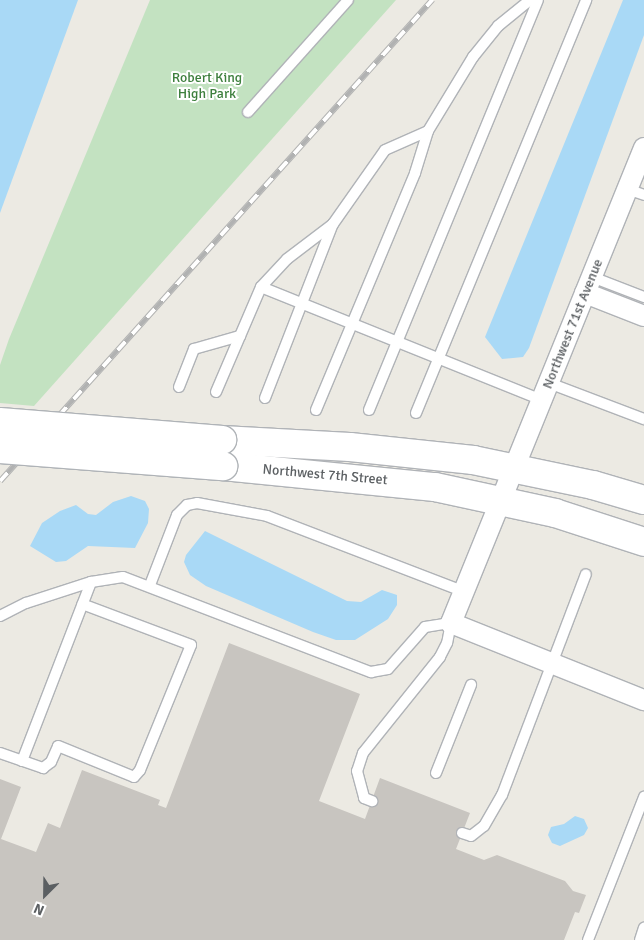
<!DOCTYPE html>
<style>
body{margin:0}
#map{position:relative;width:644px;height:940px;overflow:hidden;background:#eceae3;font-family:Signika,sans-serif}
div>[style]{position:absolute}
.green>*{inset:0;background:#c3e2c1}
.water>*{inset:0;background:#a9d9f6}
.building>*{inset:0;background:#c8c5c0}
.roads{filter:drop-shadow(1px 0 #b0b3b7) drop-shadow(-1px 0 #b0b3b7) drop-shadow(0 1px #b0b3b7) drop-shadow(0 -1px #b0b3b7)}
.service>*{height:10px;margin:-5px;padding:0 5px;transform-origin:5px;border-radius:5px;background:#fff}
.minor>*{height:20px;margin:-10px;padding:0 10px;transform-origin:10px;border-radius:10px;background:#fff}
.secondary>*{height:28px;margin:-14px;padding:0 14px;transform-origin:14px;border-radius:14px;background:#fff}
.rail>*{height:5.5px;margin-top:-2.75px;transform-origin:0;background:repeating-linear-gradient(90deg,#fff 0 11px,#b1b2b2 0 22px);box-sizing:border-box;border-block:1px solid #b1b2b2}
.bridges{filter:drop-shadow(1px 0 #afb3b7) drop-shadow(-1px 0 #afb3b7) drop-shadow(0 1px #afb3b7) drop-shadow(0 -1px #afb3b7)}
.secondary-bridge>*{height:28px;margin:-14px;padding:0 14px;transform-origin:14px;border-radius:14px;background:#fff}
span{translate:-50% -50%;white-space:nowrap;text-align:center;line-height:1.15;-webkit-text-stroke:4px #fff;paint-order:stroke}
.park-label{font-size:14px;color:#3d7f3d}
.street-label{font-size:14px;color:#5b5f62}
.north{position:absolute;left:20px;top:870px;width:50px;height:50px;-webkit-text-stroke:4px #fff;paint-order:stroke;rotate:203deg;font-size:14px;font-weight:700;line-height:20px;text-align:center;color:#5b5f62}
.north::after{content:'';display:block;margin:auto;width:18px;height:22px;background:#5b5f62;clip-path:polygon(50% 0,100% 100%,50% 72%,0 100%)}
</style>
<div id="map">
<div class="green">
<i style="clip-path:polygon(150px 0,396px 0,34px 406px,0 403px,0 365px,9px 339px)"></i>
</div>
<div class="water">
<i style="clip-path:polygon(0 0,78px 0,0 213px)"></i>
<i style="clip-path:polygon(623px 0,644px 0,644px 35px,529px 348px,523px 357px,502px 359px,485px 337px)"></i>
<i style="clip-path:polygon(131px 496px,145px 501px,149px 509px,148px 523px,135px 548px,88px 546px,66px 561px,56px 562px,30px 546px,42px 523px,60px 511px,76px 505px,88px 514px,96px 515px,113px 502px)"></i>
<i style="clip-path:polygon(205px 531px,347px 601px,361px 602px,382px 590px,397px 595px,397px 605px,388px 619px,355px 640px,336px 640px,313px 632px,206px 586px,190px 575px,184px 562px,186px 555px)"></i>
<i style="clip-path:polygon(575px 816px,584px 819px,588px 828px,584px 835px,560px 846px,552px 843px,548px 835px,551px 827px,564px 824px)"></i>
</div>
<div class="building">
<i style="clip-path:polygon(229px 643px,360px 694px,319px 801px,365px 819px,380px 778px,470px 813px,456px 849px,484px 860px,497px 855px,565px 881px,573px 891px,586px 895px,579px 913px,575px 912px,564px 940px,0 940px,0 779px,21px 787px,1px 839px,36px 852px,48px 823px,60px 828px,82px 770px,160px 800px,158px 805px,166px 808px)"></i>
</div>
<div class="roads">
<div class="service">
<i style="left:248px;top:112px;width:150px;rotate:-48.2deg"></i>
<i style="left:627px;top:189px;width:18px;rotate:19deg"></i>
<i style="left:592px;top:277px;width:56px;rotate:21deg"></i>
<i style="left:261px;top:287px;width:303px;rotate:21.9deg"></i>
<i style="left:549px;top:383px;width:102px;rotate:20.8deg"></i>
<i style="left:179px;top:387px;width:41px;rotate:-68.5deg"></i>
<i style="left:194px;top:349px;width:48px;rotate:-15.8deg"></i>
<i style="left:216px;top:392px;width:114px;rotate:-66.8deg"></i>
<i style="left:261px;top:287px;width:38px;rotate:-47deg"></i>
<i style="left:287px;top:259px;width:58px;rotate:-37.3deg"></i>
<i style="left:265px;top:398px;width:187px;rotate:-68.7deg"></i>
<i style="left:333px;top:224px;width:90px;rotate:-54.9deg"></i>
<i style="left:385px;top:150px;width:47px;rotate:-23.8deg"></i>
<i style="left:428px;top:131px;width:87px;rotate:-58.7deg"></i>
<i style="left:473px;top:57px;width:40px;rotate:-51deg"></i>
<i style="left:498px;top:26px;width:41px;rotate:-39.1deg"></i>
<i style="left:316px;top:410px;width:257px;rotate:-67.3deg"></i>
<i style="left:415px;top:173px;width:44px;rotate:-72.8deg"></i>
<i style="left:369px;top:410px;width:443px;rotate:-67.6deg"></i>
<i style="left:416px;top:413px;width:447px;rotate:-67.6deg"></i>
<i style="left:150px;top:585px;width:75px;rotate:-68.9deg"></i>
<i style="left:177px;top:515px;width:14px;rotate:-45deg"></i>
<i style="left:187px;top:505px;width:10px;rotate:-11deg"></i>
<i style="left:197px;top:503px;width:71px;rotate:10.5deg"></i>
<i style="left:267px;top:516px;width:212px;rotate:21deg"></i>
<i style="left:0;top:616px;width:29px;rotate:-27deg"></i>
<i style="left:26px;top:603px;width:68px;rotate:-17.9deg"></i>
<i style="left:91px;top:582px;width:32px;rotate:-9deg"></i>
<i style="left:123px;top:577px;width:266px;rotate:21deg"></i>
<i style="left:371px;top:672px;width:17px;rotate:-10deg"></i>
<i style="left:388px;top:669px;width:56px;rotate:-48.6deg"></i>
<i style="left:425px;top:627px;width:26px;rotate:-9deg"></i>
<i style="left:451px;top:623px;width:20px;rotate:101deg"></i>
<i style="left:447px;top:643px;width:16px;rotate:117deg"></i>
<i style="left:440px;top:657px;width:123px;rotate:128.7deg"></i>
<i style="left:363px;top:753px;width:19px;rotate:108deg"></i>
<i style="left:357px;top:771px;width:28px;rotate:75deg"></i>
<i style="left:364px;top:798px;width:9px;rotate:21deg"></i>
<i style="left:0;top:753px;width:46px;rotate:19.2deg"></i>
<i style="left:43px;top:768px;width:10px;rotate:-37deg"></i>
<i style="left:51px;top:762px;width:17px;rotate:-66deg"></i>
<i style="left:58px;top:746px;width:82px;rotate:22.2deg"></i>
<i style="left:134px;top:777px;width:9px;rotate:-49deg"></i>
<i style="left:140px;top:770px;width:135px;rotate:-67.8deg"></i>
<i style="left:191px;top:645px;width:116px;rotate:-159.4deg"></i>
<i style="left:22px;top:761px;width:192px;rotate:-68.9deg"></i>
<i style="left:436px;top:773px;width:95px;rotate:-68.3deg"></i>
<i style="left:462px;top:833px;width:9px;rotate:18deg"></i>
<i style="left:471px;top:836px;width:16px;rotate:-38deg"></i>
<i style="left:484px;top:826px;width:36px;rotate:-60deg"></i>
<i style="left:502px;top:795px;width:236px;rotate:-69.2deg"></i>
<i style="left:588px;top:940px;width:154px;rotate:-68.6deg"></i>
<i style="left:640px;top:940px;width:13px;rotate:-72deg"></i>
</div>
<div class="minor">
<i style="left:644px;top:148px;width:513px;rotate:112.11deg"></i>
<i style="left:451px;top:623px;width:208px;rotate:21.8deg"></i>
<i style="left:585px;top:293px;width:63px;rotate:21.3deg"></i>
</div>
<div class="secondary">
<i style="left:222px;top:440px;width:128px;rotate:3.1deg"></i>
<i style="left:350px;top:447px;width:124px;rotate:6deg"></i>
<i style="left:473px;top:460px;width:123px;rotate:11.8deg"></i>
<i style="left:593px;top:485px;width:53px;rotate:16.4deg"></i>
<i style="left:223px;top:466px;width:213px;rotate:5.7deg"></i>
<i style="left:435px;top:487px;width:123px;rotate:12.2deg"></i>
<i style="left:555px;top:513px;width:94px;rotate:18deg"></i>
</div>
</div>
<div class="rail">
<i style="left:0;top:481px;width:647px;rotate:-48.07deg"></i>
</div>
<div class="bridges">
<div class="secondary-bridge">
<i style="left:0;top:422px;width:223px;rotate:4.6deg"></i>
<i style="left:0;top:449px;width:224px;rotate:4.4deg"></i>
</div>
</div>
<div class="park-label">
<span style="left:207px;top:86px">Robert King<br>High Park</span>
</div>
<div class="street-label">
<span style="left:573px;top:324px;rotate:-68deg">Northwest 71st Avenue</span>
<span style="left:325px;top:475px;rotate:5deg">Northwest 7th Street</span>
</div>
<div class="north">N</div>
</div>
